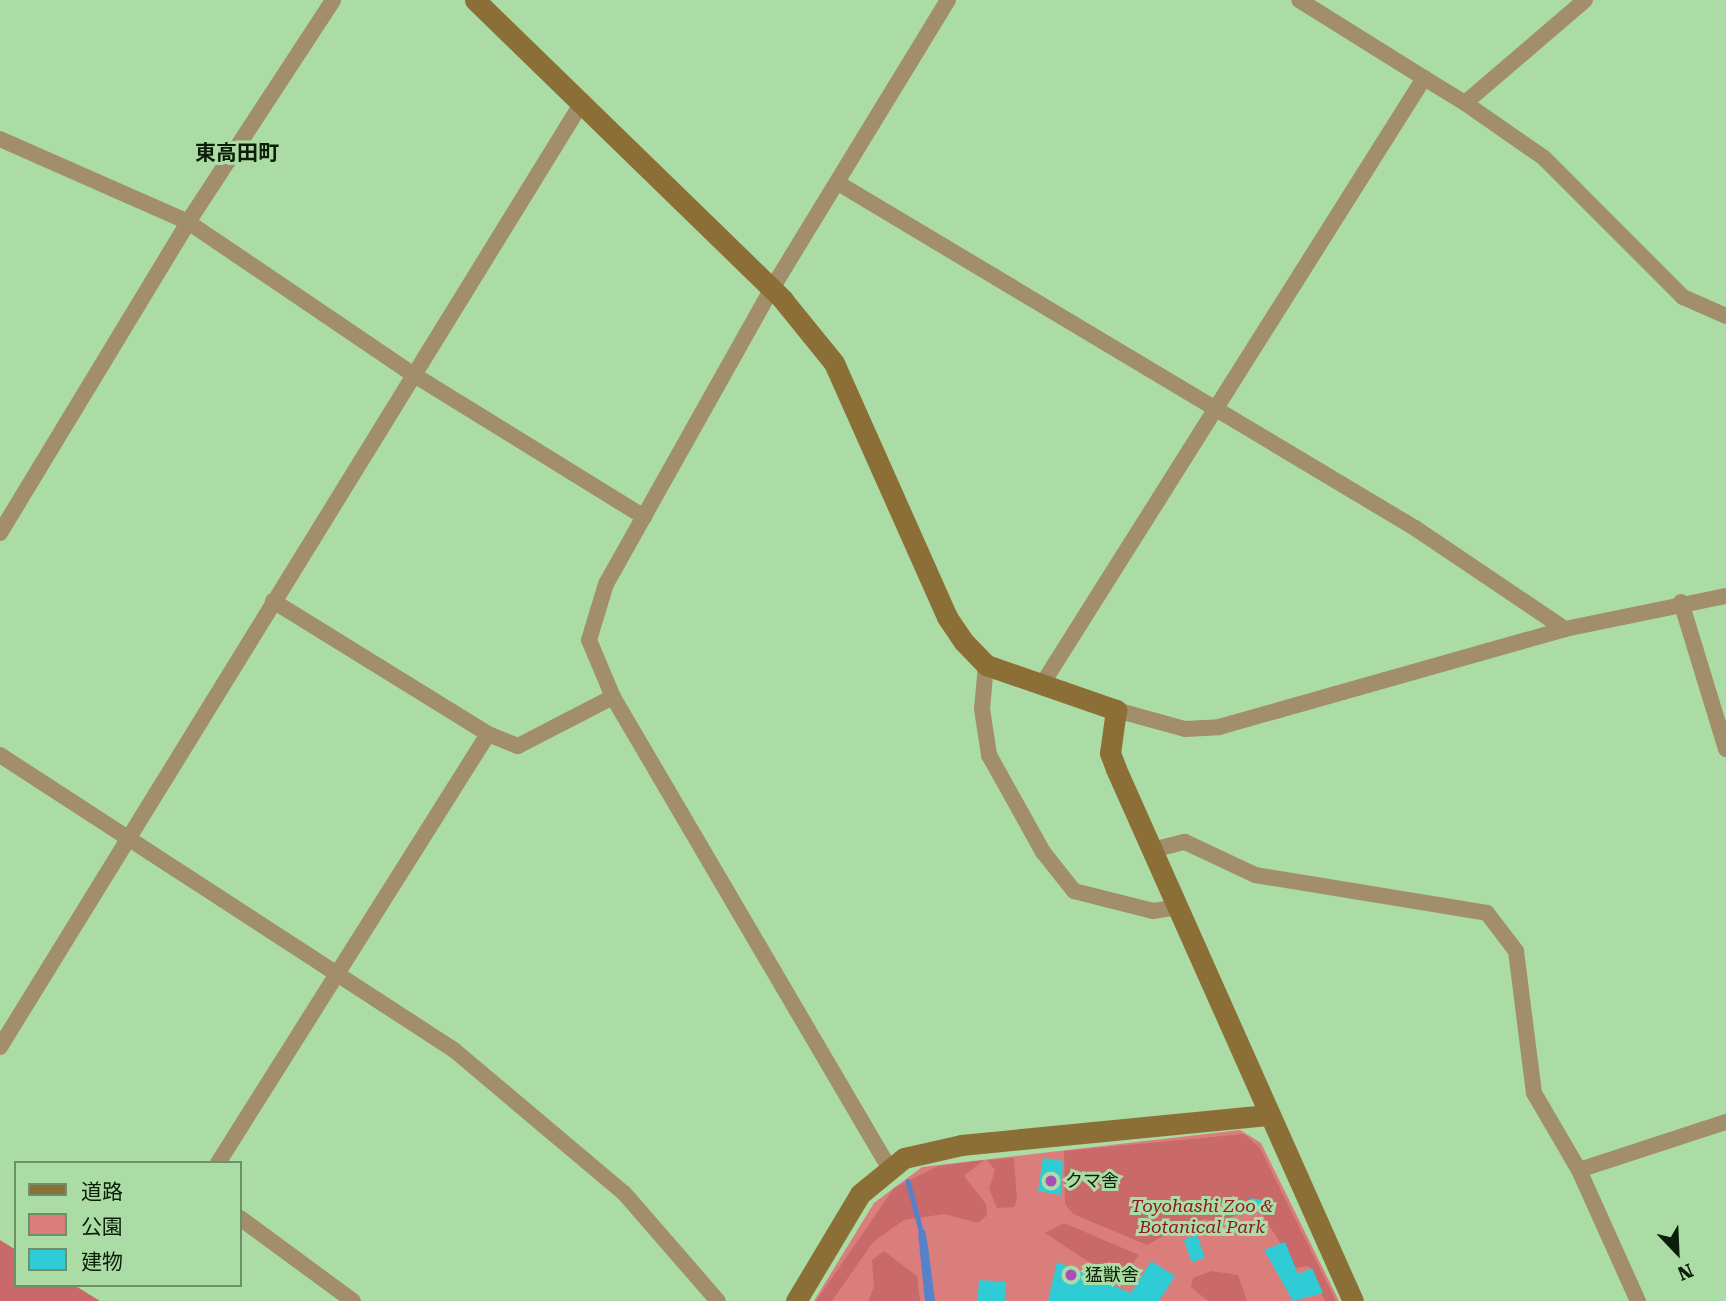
<!DOCTYPE html>
<meta charset="utf-8">
<style>
body{margin:0}
#map{position:relative;width:1726px;height:1301px;overflow:hidden;background:#acdca5;font-family:"Roboto Serif","Noto Sans JP",serif}
div>[style]{position:absolute}
.green>*{inset:0;background:#da7e7c}
.forest>*{inset:0;background:#ca6969}
.water>*{inset:0;background:#5881cb}
.stream>*{height:4.5px;margin:-2.25px;padding:0 2.25px;transform-origin:2.25px;border-radius:2.25px;background:#5881cb}
.building>*{inset:0;background:#30ccd5;transform-origin:0 0}
.street>*{height:16px;margin:-8px;padding:0 8px;transform-origin:8px;border-radius:8px;background:#a28e6a}
.secondary>*{height:21px;margin:-10.5px;padding:0 10.5px;transform-origin:10.5px;border-radius:10.5px;background:#8c6f36}
.dots>*{width:19px;height:19px;translate:-50% -50%;box-sizing:border-box;border:4px solid #acdca5;border-radius:50%}
span{translate:-50% -50%;white-space:nowrap;text-align:center;line-height:1.15;-webkit-text-stroke:6px #acdca5;paint-order:stroke}
.poi-label{font-size:18px;color:#0c1e09}
.left{translate:0 -50%;text-align:left}
.park-label{font-size:18px;color:#8f1826;font-style:italic}
.quarter-label{font-size:21px;color:#0c1e09;font-weight:700}
.legend{position:absolute;left:14px;top:1161px;width:228px;height:126px;box-sizing:border-box;background:#acdca5;border:2px solid #6c9067;margin:0;padding:9px 12px;list-style:none;font-size:21px;color:#0c1e09}
.legend li{display:flex;align-items:center;gap:14px;height:35px}
.legend b{width:35px;border:2px solid #6c9067}
.north{position:absolute;left:1642px;top:1217px;width:70px;height:70px;-webkit-text-stroke:5px #acdca5;paint-order:stroke;rotate:157deg;font-size:19px;font-weight:700;line-height:28px;text-align:center;color:#0c1e09}
.north::after{content:'';display:block;margin:auto;width:24px;height:32px;background:#0c1e09;clip-path:polygon(50% 0,100% 100%,50% 72%,0 100%)}
</style>
<div id="map">
<div class="green">
<i style="clip-path:polygon(1240px 1130px,1261px 1143px,1339px 1301px,814px 1301px,874px 1203px,922px 1167px)"></i>
</div>
<div class="forest">
<i style="clip-path:polygon(1244px 1134px,1260px 1148px,1336px 1301px,1325px 1301px,1309px 1266px,1296px 1268px,1262px 1214px,1250px 1208px,1221px 1222px,1205px 1219px,1184px 1225px,1147px 1245px,1073px 1214px,1065px 1204px,1064px 1151px)"></i>
<i style="clip-path:polygon(1014px 1158px,1017px 1200px,1014px 1207px,997px 1208px,989px 1189px,995px 1170px,987px 1160px)"></i>
<i style="clip-path:polygon(984px 1160px,964px 1176px,986px 1204px,987px 1215px,978px 1223px,944px 1214px,904px 1220px,873px 1242px,832px 1301px,816px 1301px,894px 1188px,938px 1166px)"></i>
<i style="clip-path:polygon(1064px 1223px,1139px 1255px,1126px 1272px,1089px 1262px,1045px 1233px)"></i>
<i style="clip-path:polygon(0 1240px,16px 1250px,16px 1285px,74px 1285px,100px 1301px,0 1301px)"></i>
<i style="clip-path:polygon(884px 1251px,917px 1276px,920px 1301px,868px 1301px,874px 1287px,872px 1260px)"></i>
<i style="clip-path:polygon(1211px 1271px,1238px 1275px,1247px 1301px,1208px 1301px,1191px 1287px,1193px 1278px)"></i>
</div>
<div class="water">
<i style="clip-path:polygon(925px 1230px,928px 1246px,935px 1301px,925px 1301px,918px 1233px)"></i>
</div>
<div class="stream">
<i style="left:908px;top:1181px;width:55px;rotate:75.2deg"></i>
</div>
<div class="building">
<i style="clip-path:polygon(1043px 1158px,1063px 1161px,1061px 1195px,1038px 1191px)"></i>
<i style="left:1250px;top:1198px;width:19px;height:13px;rotate:9deg"></i>
<i style="left:1197px;top:1235px;width:24px;height:14px;rotate:71deg"></i>
<i style="clip-path:polygon(1285px 1242px,1298px 1274px,1312px 1268px,1323px 1293px,1293px 1301px,1264px 1250px)"></i>
<i style="clip-path:polygon(1151px 1261px,1175px 1276px,1159px 1301px,1048px 1301px,1057px 1262px,1131px 1293px)"></i>
<i style="left:979px;top:1280px;width:27px;height:21px;rotate:4deg"></i>
</div>
<div class="street">
<i style="left:1424px;top:78px;width:48px;rotate:31.4deg"></i>
<i style="left:1465px;top:103px;width:158px;rotate:-40.6deg"></i>
<i style="left:1465px;top:103px;width:96px;rotate:34.8deg"></i>
<i style="left:1544px;top:158px;width:197px;rotate:45deg"></i>
<i style="left:1683px;top:297px;width:47px;rotate:23.8deg"></i>
<i style="left:0;top:139px;width:206px;rotate:23.8deg"></i>
<i style="left:188px;top:222px;width:269px;rotate:34.1deg"></i>
<i style="left:411px;top:373px;width:274px;rotate:31.7deg"></i>
<i style="left:838px;top:183px;width:672px;rotate:30.88deg"></i>
<i style="left:1415px;top:528px;width:181px;rotate:34deg"></i>
<i style="left:0;top:533px;width:363px;rotate:-58.8deg"></i>
<i style="left:188px;top:222px;width:265px;rotate:-56.8deg"></i>
<i style="left:273px;top:601px;width:253px;rotate:31.7deg"></i>
<i style="left:488px;top:734px;width:32px;rotate:22deg"></i>
<i style="left:518px;top:746px;width:107px;rotate:-27.3deg"></i>
<i style="left:1681px;top:602px;width:154px;rotate:73deg"></i>
<i style="left:986px;top:665px;width:44px;rotate:95.2deg"></i>
<i style="left:982px;top:709px;width:47px;rotate:81.3deg"></i>
<i style="left:989px;top:755px;width:111px;rotate:60.9deg"></i>
<i style="left:1043px;top:852px;width:50px;rotate:51.5deg"></i>
<i style="left:1074px;top:891px;width:81px;rotate:14.2deg"></i>
<i style="left:1153px;top:911px;width:25px;rotate:-9deg"></i>
<i style="left:1041px;top:686px;width:719px;rotate:-57.79deg"></i>
<i style="left:1424px;top:78px;width:147px;rotate:-148deg"></i>
<i style="left:1116px;top:710px;width:72px;rotate:15.4deg"></i>
<i style="left:1185px;top:729px;width:34px;rotate:-3deg"></i>
<i style="left:1219px;top:727px;width:360px;rotate:-15.8deg"></i>
<i style="left:1565px;top:629px;width:164px;rotate:-11.6deg"></i>
<i style="left:0;top:755px;width:541px;rotate:33.01deg"></i>
<i style="left:454px;top:1050px;width:222px;rotate:40.1deg"></i>
<i style="left:624px;top:1193px;width:143px;rotate:49deg"></i>
<i style="left:1152px;top:850px;width:34px;rotate:-14deg"></i>
<i style="left:1185px;top:842px;width:77px;rotate:25.2deg"></i>
<i style="left:1255px;top:875px;width:235px;rotate:9.3deg"></i>
<i style="left:1487px;top:913px;width:48px;rotate:52.7deg"></i>
<i style="left:1516px;top:951px;width:143px;rotate:82.8deg"></i>
<i style="left:1534px;top:1093px;width:89px;rotate:59.7deg"></i>
<i style="left:1579px;top:1170px;width:144px;rotate:65.8deg"></i>
<i style="left:0;top:1047px;width:1111px;rotate:-58.36deg"></i>
<i style="left:218px;top:1163px;width:507px;rotate:-57.81deg"></i>
<i style="left:888px;top:1166px;width:544px;rotate:-120.39deg"></i>
<i style="left:613px;top:697px;width:62px;rotate:-112.8deg"></i>
<i style="left:589px;top:640px;width:59px;rotate:-73.1deg"></i>
<i style="left:606px;top:584px;width:337px;rotate:-60.7deg"></i>
<i style="left:771px;top:290px;width:340px;rotate:-58.6deg"></i>
<i style="left:1579px;top:1170px;width:155px;rotate:-18.1deg"></i>
<i style="left:240px;top:1218px;width:140px;rotate:36.3deg"></i>
</div>
<div class="secondary">
<i style="left:475px;top:0;width:430px;rotate:44.2deg"></i>
<i style="left:783px;top:300px;width:81px;rotate:51deg"></i>
<i style="left:834px;top:363px;width:278px;rotate:66deg"></i>
<i style="left:947px;top:617px;width:30px;rotate:56deg"></i>
<i style="left:964px;top:642px;width:32px;rotate:46deg"></i>
<i style="left:986px;top:665px;width:138px;rotate:19.1deg"></i>
<i style="left:1116px;top:710px;width:43px;rotate:97.9deg"></i>
<i style="left:1110px;top:753px;width:17px;rotate:69deg"></i>
<i style="left:1116px;top:769px;width:582px;rotate:65.99deg"></i>
<i style="left:796px;top:1301px;width:125px;rotate:-59.1deg"></i>
<i style="left:860px;top:1194px;width:57px;rotate:-39.3deg"></i>
<i style="left:904px;top:1158px;width:58px;rotate:-12.8deg"></i>
<i style="left:961px;top:1145px;width:308px;rotate:-5.6deg"></i>
</div>
<div class="dots">
<i style="left:1051px;top:1181px;background:#a94eb9"></i>
<i style="left:1071px;top:1275px;background:#a94eb9"></i>
</div>
<div class="poi-label">
<span class="left" style="left:1065px;top:1181px">クマ舎</span>
<span class="left" style="left:1085px;top:1275px">猛獣舎</span>
</div>
<div class="park-label">
<span style="left:1202px;top:1217px">Toyohashi Zoo &amp;<br>Botanical Park</span>
</div>
<div class="quarter-label">
<span style="left:237px;top:153px">東高田町</span>
</div>
<ul class="legend">
<li><b style="height:9px;background:#8c6f36"></b>道路</li>
<li><b style="height:19px;background:#da7e7c"></b>公園</li>
<li><b style="height:19px;background:#30ccd5"></b>建物</li>
</ul>
<div class="north">N</div>
</div>
